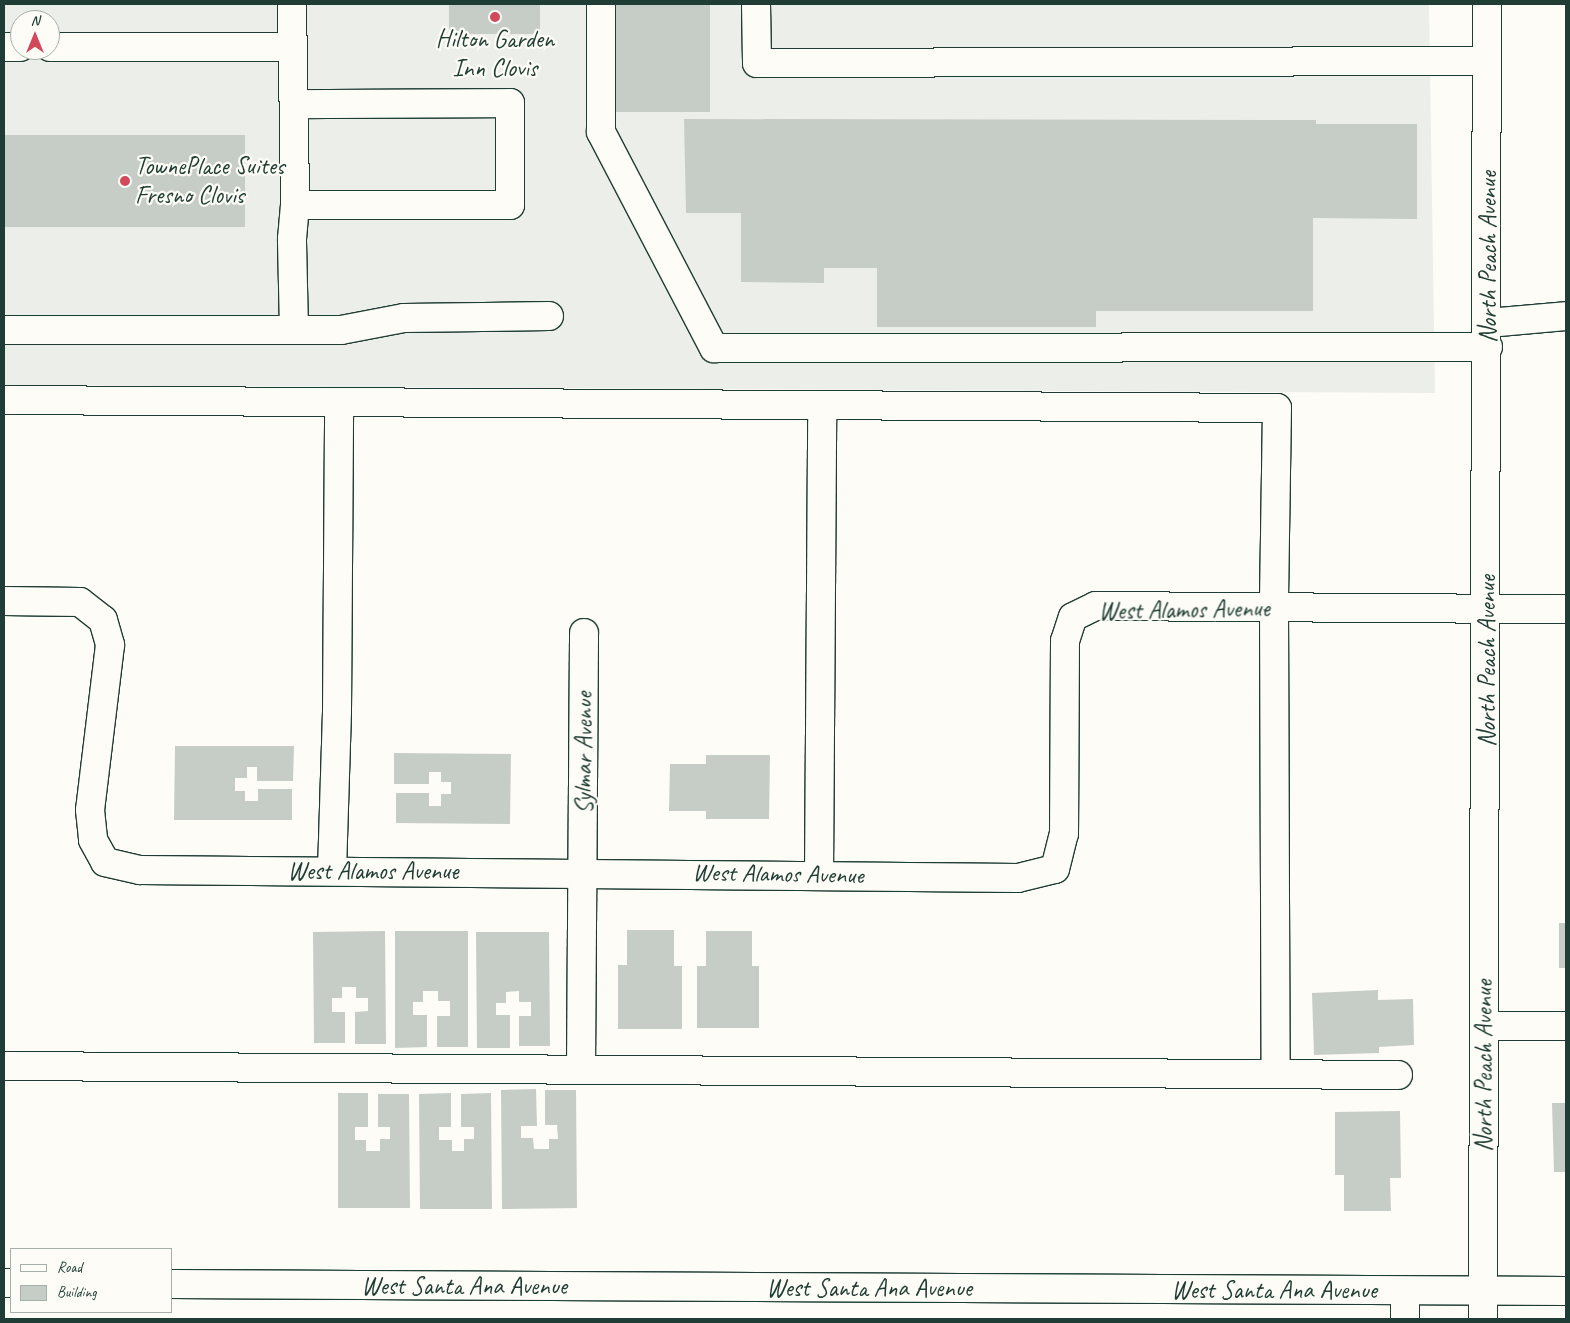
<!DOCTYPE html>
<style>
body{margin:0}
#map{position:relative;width:1570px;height:1323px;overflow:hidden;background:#fdfcf7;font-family:Caveat,sans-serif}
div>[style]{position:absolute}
.built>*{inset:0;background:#eceee9}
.building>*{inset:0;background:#c6cdc7;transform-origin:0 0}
.roads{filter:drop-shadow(1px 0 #1f3d34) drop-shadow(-1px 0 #1f3d34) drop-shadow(0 1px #1f3d34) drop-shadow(0 -1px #1f3d34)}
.minor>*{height:28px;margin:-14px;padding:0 14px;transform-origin:14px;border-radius:14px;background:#fdfcf7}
.major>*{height:28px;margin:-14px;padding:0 14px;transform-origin:14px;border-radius:14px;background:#fdfcf7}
.dots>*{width:14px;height:14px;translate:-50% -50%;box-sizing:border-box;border:2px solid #fdfcf7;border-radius:50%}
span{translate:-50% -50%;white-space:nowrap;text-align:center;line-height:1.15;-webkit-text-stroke:4.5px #fdfcf7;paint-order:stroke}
.poi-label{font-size:25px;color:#1f3d34}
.left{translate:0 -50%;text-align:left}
.street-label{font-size:25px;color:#1f3d34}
.frame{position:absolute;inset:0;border:5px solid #1f3d34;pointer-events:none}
.legend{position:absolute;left:10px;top:1248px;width:162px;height:65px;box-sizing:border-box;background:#fdfcf7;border:1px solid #a4b0a9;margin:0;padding:6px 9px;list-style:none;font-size:15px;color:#1f3d34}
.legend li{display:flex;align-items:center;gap:10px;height:25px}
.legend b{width:25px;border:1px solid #a4b0a9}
.north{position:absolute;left:10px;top:10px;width:50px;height:50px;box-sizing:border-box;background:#fdfcf7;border:1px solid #a4b0a9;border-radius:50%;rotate:0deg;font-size:14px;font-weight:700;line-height:20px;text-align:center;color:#1f3d34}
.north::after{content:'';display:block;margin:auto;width:18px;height:22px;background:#d1495b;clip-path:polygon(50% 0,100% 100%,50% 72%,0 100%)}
</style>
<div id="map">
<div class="built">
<i style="clip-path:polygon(evenodd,4px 4px,1429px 4px,1435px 393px,4px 385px,4px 4px,20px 20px,50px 20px,50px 50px,20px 50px,20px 20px)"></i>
</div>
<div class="building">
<i style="left:449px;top:4px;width:91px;height:30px"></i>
<i style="left:616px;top:4px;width:94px;height:108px"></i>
<i style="clip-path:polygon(684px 119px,1316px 120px,1316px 124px,1417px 124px,1417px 219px,1313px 218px,1313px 311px,1096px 311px,1096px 327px,877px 327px,877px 268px,824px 268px,824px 283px,741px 282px,741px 213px,686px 213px)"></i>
<i style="left:245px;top:135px;width:92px;height:241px;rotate:90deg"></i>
<i style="clip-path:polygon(175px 746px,294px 746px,293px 781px,257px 781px,257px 767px,247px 767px,247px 778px,235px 778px,235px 791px,245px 791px,245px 801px,258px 801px,258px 789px,292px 789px,292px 820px,174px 820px)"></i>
<i style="clip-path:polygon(394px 753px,511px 754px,510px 824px,396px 823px,396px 793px,429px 793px,429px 806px,441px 806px,441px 794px,451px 794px,451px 782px,441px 782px,441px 772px,429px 772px,429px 784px,394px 784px)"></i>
<i style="clip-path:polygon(706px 755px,770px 755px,769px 819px,706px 819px,706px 811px,669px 811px,670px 764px,706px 764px)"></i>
<i style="left:1559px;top:923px;width:7px;height:45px"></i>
<i style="clip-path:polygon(627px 930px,674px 930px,674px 966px,682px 966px,682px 1029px,618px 1029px,618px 965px,627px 965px)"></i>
<i style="clip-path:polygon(385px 931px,386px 1044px,355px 1044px,355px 1012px,368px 1011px,368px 998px,356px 998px,356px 987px,342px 987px,342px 998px,332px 998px,332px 1012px,345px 1012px,345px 1043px,314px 1043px,313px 932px)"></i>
<i style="clip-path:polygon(395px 931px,468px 931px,468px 1047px,437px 1047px,437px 1016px,450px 1016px,450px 1001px,438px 1001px,438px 991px,423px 991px,423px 1002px,413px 1002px,413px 1015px,427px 1015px,427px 1047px,395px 1048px)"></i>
<i style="clip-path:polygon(706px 931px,752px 931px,752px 966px,759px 966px,759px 1028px,697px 1028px,697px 966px,706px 966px)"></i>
<i style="clip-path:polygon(476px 932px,549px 932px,550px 1046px,519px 1046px,519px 1016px,531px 1016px,531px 1002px,519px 1002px,519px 991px,506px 992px,506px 1003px,496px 1003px,496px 1015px,510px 1015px,510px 1048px,477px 1048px)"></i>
<i style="clip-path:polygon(1378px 990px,1378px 1000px,1413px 999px,1414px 1045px,1379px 1047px,1379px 1053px,1314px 1055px,1312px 993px)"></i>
<i style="clip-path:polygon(536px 1089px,537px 1126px,521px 1126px,521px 1138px,533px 1138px,534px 1149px,549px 1149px,549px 1139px,558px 1139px,557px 1125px,545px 1125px,545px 1090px,576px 1090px,577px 1208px,502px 1209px,501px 1090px)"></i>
<i style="clip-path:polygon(338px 1093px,368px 1093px,368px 1127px,355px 1127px,355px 1140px,366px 1140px,366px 1151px,380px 1151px,380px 1139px,390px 1139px,390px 1127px,378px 1127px,378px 1094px,409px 1094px,410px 1208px,338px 1208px)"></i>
<i style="clip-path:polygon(451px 1093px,451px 1127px,439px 1127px,439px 1140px,452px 1140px,452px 1151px,464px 1151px,464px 1139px,474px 1139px,474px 1127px,461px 1127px,461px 1094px,491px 1093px,492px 1209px,420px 1209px,419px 1094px)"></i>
<i style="clip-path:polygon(1552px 1103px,1566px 1103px,1566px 1172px,1554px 1172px)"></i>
<i style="clip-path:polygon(1400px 1111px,1401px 1178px,1390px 1178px,1391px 1211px,1344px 1211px,1344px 1175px,1335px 1175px,1335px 1112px)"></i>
</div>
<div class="roads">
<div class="minor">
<i style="left:292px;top:4px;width:201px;rotate:89.1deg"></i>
<i style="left:295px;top:205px;width:215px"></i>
<i style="left:510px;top:205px;width:102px;rotate:-90deg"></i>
<i style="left:510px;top:103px;width:216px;rotate:179.7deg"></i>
<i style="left:601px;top:4px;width:128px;rotate:90deg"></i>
<i style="left:601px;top:132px;width:244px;rotate:62.4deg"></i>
<i style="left:714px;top:348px;width:774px;rotate:-0.07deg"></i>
<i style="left:756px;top:4px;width:59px;rotate:89deg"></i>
<i style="left:757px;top:63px;width:730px;rotate:-0.16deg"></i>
<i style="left:4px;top:47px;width:16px"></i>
<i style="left:50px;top:47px;width:242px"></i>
<i style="left:1488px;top:323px;width:78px;rotate:-5.1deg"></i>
<i style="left:4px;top:330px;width:337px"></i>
<i style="left:341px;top:330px;width:64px;rotate:-10.8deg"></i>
<i style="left:404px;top:318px;width:145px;rotate:-0.8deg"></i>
<i style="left:294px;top:330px;width:91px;rotate:-91.3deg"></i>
<i style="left:292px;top:239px;width:34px;rotate:-85deg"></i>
<i style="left:4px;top:400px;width:1273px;rotate:0.36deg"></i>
<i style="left:1277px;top:408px;width:201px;rotate:90.9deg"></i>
<i style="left:1274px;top:609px;width:465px;rotate:89.8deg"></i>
<i style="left:4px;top:601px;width:76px;rotate:0.8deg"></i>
<i style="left:80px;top:602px;width:29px;rotate:38deg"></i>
<i style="left:103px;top:620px;width:26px;rotate:74deg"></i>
<i style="left:110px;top:645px;width:166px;rotate:96.9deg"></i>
<i style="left:90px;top:810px;width:30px;rotate:84deg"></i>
<i style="left:93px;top:840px;width:25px;rotate:61deg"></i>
<i style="left:105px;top:862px;width:36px;rotate:13deg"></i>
<i style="left:140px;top:870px;width:878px;rotate:0.52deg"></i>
<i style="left:1018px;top:878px;width:38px;rotate:-14deg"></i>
<i style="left:1055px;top:869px;width:36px;rotate:-76deg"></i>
<i style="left:1064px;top:834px;width:193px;rotate:-89.7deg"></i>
<i style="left:1065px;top:641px;width:25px;rotate:-72deg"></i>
<i style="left:1073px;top:617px;width:25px;rotate:-26deg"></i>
<i style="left:1096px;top:606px;width:470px;rotate:0.4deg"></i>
<i style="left:332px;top:871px;width:160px;rotate:-88.2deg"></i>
<i style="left:337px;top:711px;width:309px;rotate:-89.6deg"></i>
<i style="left:819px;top:875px;width:470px;rotate:-89.6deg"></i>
<i style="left:1485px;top:1026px;width:81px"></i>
<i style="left:4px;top:1066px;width:1394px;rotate:0.37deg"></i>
<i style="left:581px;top:1069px;width:436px;rotate:-89.6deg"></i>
<i style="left:4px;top:1283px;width:7px"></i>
<i style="left:171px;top:1284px;width:1395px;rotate:0.29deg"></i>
<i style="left:1405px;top:1319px;width:28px;rotate:-90deg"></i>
</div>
<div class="major">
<i style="left:1483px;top:1319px;width:1315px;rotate:-89.83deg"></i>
</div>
</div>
<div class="dots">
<i style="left:495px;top:17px;background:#d1495b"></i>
<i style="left:125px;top:181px;background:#d1495b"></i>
</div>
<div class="poi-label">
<span style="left:495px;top:54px">Hilton Garden<br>Inn Clovis</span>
<span class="left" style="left:135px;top:181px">TownePlace Suites<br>Fresno Clovis</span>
</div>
<div class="street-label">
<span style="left:1488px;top:257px;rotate:-90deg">North Peach Avenue</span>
<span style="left:1184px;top:610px;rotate:-1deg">West Alamos Avenue</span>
<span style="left:1487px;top:661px;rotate:-90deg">North Peach Avenue</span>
<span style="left:584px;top:753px;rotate:-90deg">Sylmar Avenue</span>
<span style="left:373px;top:871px">West Alamos Avenue</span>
<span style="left:778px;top:874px;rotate:1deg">West Alamos Avenue</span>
<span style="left:1484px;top:1066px;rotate:-90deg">North Peach Avenue</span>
<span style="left:464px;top:1286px">West Santa Ana Avenue</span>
<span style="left:869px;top:1288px">West Santa Ana Avenue</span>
<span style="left:1274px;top:1290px">West Santa Ana Avenue</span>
</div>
<div class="frame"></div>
<ul class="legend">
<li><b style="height:6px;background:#fdfcf7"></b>Road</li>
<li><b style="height:14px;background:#c6cdc7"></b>Building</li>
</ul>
<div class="north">N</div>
</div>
